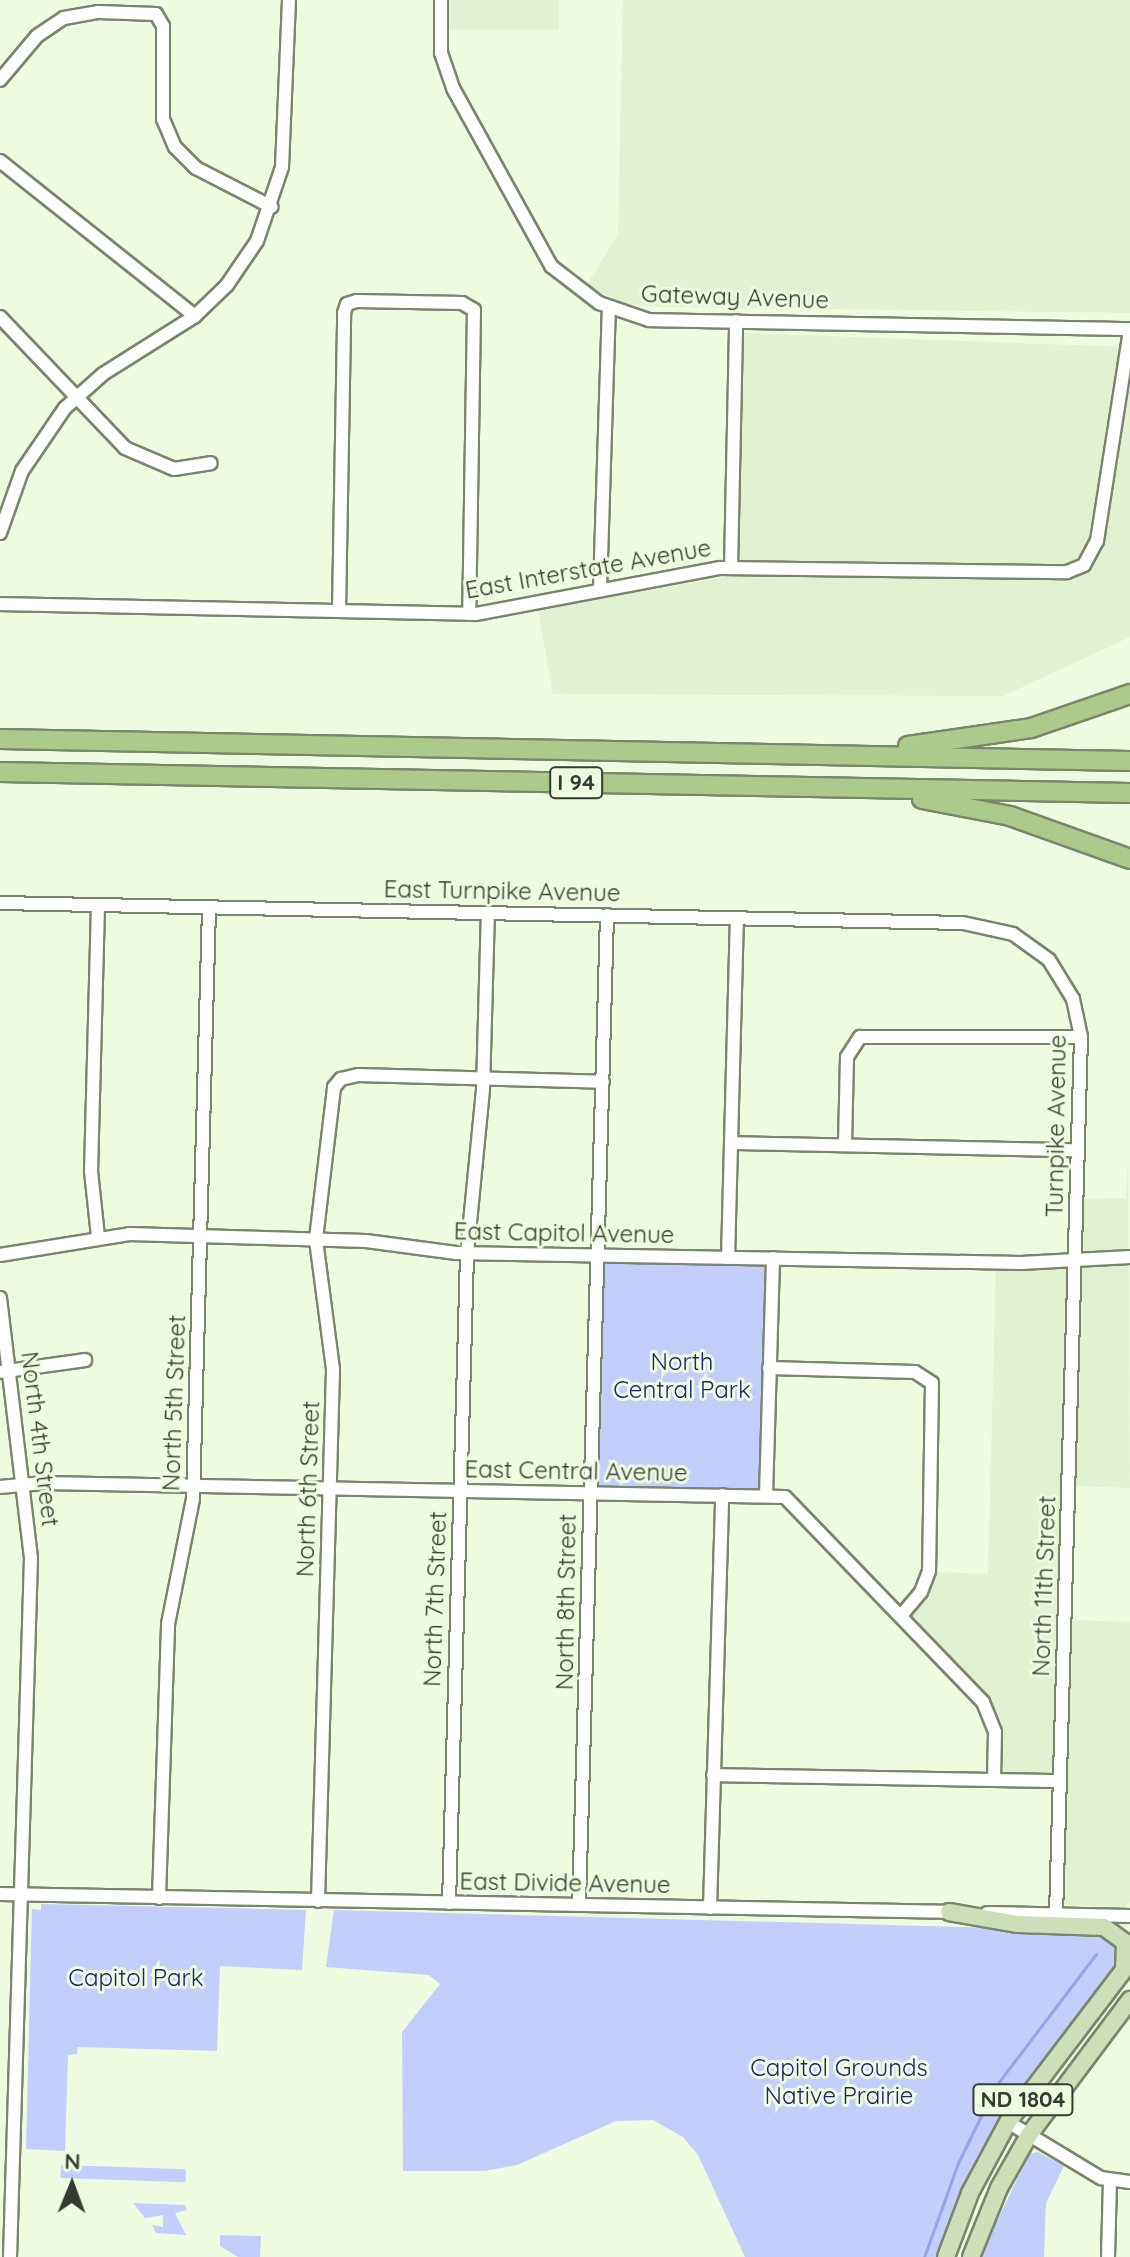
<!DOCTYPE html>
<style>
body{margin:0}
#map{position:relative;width:1130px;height:2257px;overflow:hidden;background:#eefbe1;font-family:Quicksand,sans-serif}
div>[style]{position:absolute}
.built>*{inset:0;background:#e1f1d1;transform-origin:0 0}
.green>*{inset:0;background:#c3cefc;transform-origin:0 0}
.stream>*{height:3px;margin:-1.5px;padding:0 1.5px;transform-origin:1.5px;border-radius:1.5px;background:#93a4ed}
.roads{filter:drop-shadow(2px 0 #7a856e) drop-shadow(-2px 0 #7a856e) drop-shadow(0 2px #7a856e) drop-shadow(0 -2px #7a856e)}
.minor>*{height:12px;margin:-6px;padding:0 6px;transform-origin:6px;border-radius:6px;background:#fff}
.major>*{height:16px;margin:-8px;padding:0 8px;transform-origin:8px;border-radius:8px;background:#cddfb9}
.highway>*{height:18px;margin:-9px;padding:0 9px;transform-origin:9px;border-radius:9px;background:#acca8a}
span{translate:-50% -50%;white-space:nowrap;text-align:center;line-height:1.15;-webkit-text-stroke:6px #eefbe1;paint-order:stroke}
.shield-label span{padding:2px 6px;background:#eefbe1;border:2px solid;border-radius:6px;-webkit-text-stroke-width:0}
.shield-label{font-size:22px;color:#363b31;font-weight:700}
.street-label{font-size:24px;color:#363b31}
.park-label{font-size:24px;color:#1f2274}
.north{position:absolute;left:32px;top:2145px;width:80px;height:80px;-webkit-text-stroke:6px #eefbe1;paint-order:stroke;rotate:1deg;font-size:22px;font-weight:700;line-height:32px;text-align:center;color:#363b31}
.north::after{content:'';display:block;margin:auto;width:28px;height:36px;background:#363b31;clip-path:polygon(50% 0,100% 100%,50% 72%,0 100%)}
</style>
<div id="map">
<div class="built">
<i style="left:444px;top:0;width:115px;height:30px"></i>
<i style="clip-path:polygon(623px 0,1130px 0,1130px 313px,662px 307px,627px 304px,586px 286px,618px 234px)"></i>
<i style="clip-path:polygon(743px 333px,1130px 347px,1130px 637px,1003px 696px,553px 694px,538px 610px,735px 575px)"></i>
<i style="clip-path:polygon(1128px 1158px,1130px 1488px,1073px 1486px,1069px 1620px,1130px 1622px,1130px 1901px,1125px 1907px,1061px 1905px,1064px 1778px,998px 1776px,1001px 1730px,996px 1713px,910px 1616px,935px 1572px,988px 1574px,996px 1258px,1079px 1254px,1081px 1199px,1126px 1198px)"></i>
</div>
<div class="green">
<i style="left:597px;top:1256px;width:176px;height:236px;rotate:1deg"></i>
<i style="clip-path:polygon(41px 1904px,306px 1910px,302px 1970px,220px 1966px,217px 2051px,78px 2047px,77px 2054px,68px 2055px,65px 2151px,26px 2149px,32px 1909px,41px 1910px)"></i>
<i style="clip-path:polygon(334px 1910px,1109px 1931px,1124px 1943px,1122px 1957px,1004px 2113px,968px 2176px,937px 2257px,745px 2257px,698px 2155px,683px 2137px,653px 2120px,616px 2121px,517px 2165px,485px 2171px,403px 2171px,402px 2032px,440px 1984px,429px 1975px,326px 1967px)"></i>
<i style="clip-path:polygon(1038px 2152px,1064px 2166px,1046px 2203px,1044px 2257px,980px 2257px,1029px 2154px)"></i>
<i style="left:61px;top:2165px;width:125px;height:13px;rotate:2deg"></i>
<i style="clip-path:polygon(133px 2203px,185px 2205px,187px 2210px,175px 2213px,186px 2235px,156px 2233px,152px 2225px,163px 2227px,163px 2215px,145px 2218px)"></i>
<i style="clip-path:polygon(220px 2235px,261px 2236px,260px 2257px,238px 2257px,220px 2246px)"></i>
</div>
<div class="stream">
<i style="left:924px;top:2257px;width:100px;rotate:-70.1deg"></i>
<i style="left:958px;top:2163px;width:85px;rotate:-64deg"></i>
<i style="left:995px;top:2087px;width:167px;rotate:-52.8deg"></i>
</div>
<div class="roads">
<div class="minor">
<i style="left:441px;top:0;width:53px;rotate:90deg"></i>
<i style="left:441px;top:53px;width:39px;rotate:71deg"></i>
<i style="left:454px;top:90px;width:201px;rotate:61.1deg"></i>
<i style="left:551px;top:266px;width:61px;rotate:37.6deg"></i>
<i style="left:599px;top:303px;width:53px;rotate:18.8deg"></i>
<i style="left:649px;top:320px;width:481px;rotate:1.1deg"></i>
<i style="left:0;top:80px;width:57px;rotate:-49.9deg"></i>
<i style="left:37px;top:36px;width:32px;rotate:-34deg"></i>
<i style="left:64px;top:18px;width:35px;rotate:-10deg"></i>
<i style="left:98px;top:12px;width:58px;rotate:2deg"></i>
<i style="left:156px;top:14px;width:14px;rotate:60deg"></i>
<i style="left:163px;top:26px;width:93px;rotate:90deg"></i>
<i style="left:163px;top:119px;width:30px;rotate:67deg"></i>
<i style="left:175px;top:147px;width:30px;rotate:45deg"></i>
<i style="left:196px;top:168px;width:85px;rotate:27.2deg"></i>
<i style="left:0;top:161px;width:249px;rotate:38.5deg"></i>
<i style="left:0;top:317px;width:181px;rotate:46.3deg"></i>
<i style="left:125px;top:448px;width:53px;rotate:23.2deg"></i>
<i style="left:174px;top:469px;width:37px;rotate:-9deg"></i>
<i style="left:0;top:533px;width:66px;rotate:-70.5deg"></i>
<i style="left:22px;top:471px;width:76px;rotate:-55.7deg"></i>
<i style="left:65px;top:408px;width:51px;rotate:-41.8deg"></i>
<i style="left:103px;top:374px;width:109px;rotate:-32.2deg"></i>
<i style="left:195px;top:316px;width:45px;rotate:-44.1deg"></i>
<i style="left:227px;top:285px;width:53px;rotate:-55.7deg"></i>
<i style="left:257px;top:241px;width:78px;rotate:-71.3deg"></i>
<i style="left:282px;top:167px;width:167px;rotate:-87.6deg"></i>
<i style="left:731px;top:568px;width:247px;rotate:-88.8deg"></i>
<i style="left:600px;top:590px;width:283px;rotate:-88.2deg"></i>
<i style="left:0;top:604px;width:476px;rotate:1.2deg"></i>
<i style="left:476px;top:614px;width:248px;rotate:-10.7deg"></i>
<i style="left:720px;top:568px;width:347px;rotate:0.7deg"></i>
<i style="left:1067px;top:572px;width:18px;rotate:-22deg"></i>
<i style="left:1084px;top:565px;width:27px;rotate:-62deg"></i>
<i style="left:1097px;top:541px;width:214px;rotate:-81.1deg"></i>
<i style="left:339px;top:611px;width:298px;rotate:-89deg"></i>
<i style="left:344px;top:313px;width:9px;rotate:-72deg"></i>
<i style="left:347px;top:304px;width:10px;rotate:-17deg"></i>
<i style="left:357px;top:301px;width:105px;rotate:1.1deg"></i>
<i style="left:462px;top:303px;width:14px;rotate:30deg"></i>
<i style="left:474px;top:310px;width:304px;rotate:90.9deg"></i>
<i style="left:0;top:903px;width:963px;rotate:1.19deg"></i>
<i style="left:963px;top:923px;width:51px;rotate:12.4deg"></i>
<i style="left:1013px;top:934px;width:44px;rotate:35.8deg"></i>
<i style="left:1049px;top:960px;width:46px;rotate:58.4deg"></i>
<i style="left:1073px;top:999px;width:39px;rotate:78deg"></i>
<i style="left:1081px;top:1037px;width:877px;rotate:91.63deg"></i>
<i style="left:98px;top:905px;width:266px;rotate:91.5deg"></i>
<i style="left:91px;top:1171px;width:66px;rotate:83.9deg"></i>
<i style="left:731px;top:1143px;width:347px;rotate:1.2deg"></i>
<i style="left:845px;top:1145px;width:88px;rotate:-88.7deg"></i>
<i style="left:847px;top:1057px;width:24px;rotate:-57deg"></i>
<i style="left:860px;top:1037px;width:221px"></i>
<i style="left:0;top:1255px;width:131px;rotate:-9.2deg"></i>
<i style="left:129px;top:1234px;width:237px;rotate:1.7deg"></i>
<i style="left:366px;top:1241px;width:91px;rotate:7.6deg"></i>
<i style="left:456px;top:1253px;width:565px;rotate:1.01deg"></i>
<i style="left:1021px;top:1263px;width:109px;rotate:-3.2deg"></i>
<i style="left:728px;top:1258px;width:340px;rotate:-88.5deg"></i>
<i style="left:0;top:1298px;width:262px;rotate:83.2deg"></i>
<i style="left:31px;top:1558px;width:699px;rotate:91.72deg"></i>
<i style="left:769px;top:1368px;width:146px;rotate:1.6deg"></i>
<i style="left:915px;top:1372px;width:20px;rotate:33deg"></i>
<i style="left:932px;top:1383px;width:188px;rotate:90.9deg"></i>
<i style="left:929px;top:1571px;width:22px;rotate:111deg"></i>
<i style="left:921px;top:1592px;width:30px;rotate:130deg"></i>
<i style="left:0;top:1372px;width:86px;rotate:-8deg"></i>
<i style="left:0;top:1487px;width:44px;rotate:-5.2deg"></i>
<i style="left:44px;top:1483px;width:741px;rotate:1.08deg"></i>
<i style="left:785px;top:1497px;width:285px;rotate:46deg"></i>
<i style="left:983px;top:1702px;width:32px;rotate:68deg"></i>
<i style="left:995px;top:1732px;width:48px;rotate:91.2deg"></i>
<i style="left:766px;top:1496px;width:238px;rotate:-88.3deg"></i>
<i style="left:713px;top:1775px;width:347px;rotate:1deg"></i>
<i style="left:0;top:1894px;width:957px;rotate:1.08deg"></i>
<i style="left:159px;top:1898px;width:274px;rotate:-88.1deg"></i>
<i style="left:168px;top:1624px;width:127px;rotate:-78.7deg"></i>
<i style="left:193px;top:1499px;width:592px;rotate:-88.45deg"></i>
<i style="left:318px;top:1901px;width:532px;rotate:-88.38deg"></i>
<i style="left:333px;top:1369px;width:131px;rotate:-97.5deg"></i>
<i style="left:316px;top:1239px;width:153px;rotate:-83.2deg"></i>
<i style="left:334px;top:1087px;width:11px;rotate:-49deg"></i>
<i style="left:341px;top:1079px;width:17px;rotate:-13deg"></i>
<i style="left:358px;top:1075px;width:245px;rotate:1.6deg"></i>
<i style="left:449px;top:1903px;width:650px;rotate:-88.41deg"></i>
<i style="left:467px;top:1253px;width:165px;rotate:-84.4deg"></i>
<i style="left:483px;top:1089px;width:176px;rotate:-88.4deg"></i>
<i style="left:579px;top:1905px;width:990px;rotate:-88.38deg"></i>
<i style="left:710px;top:1908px;width:413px;rotate:-88.3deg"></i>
<i style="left:987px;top:1913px;width:143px;rotate:1.2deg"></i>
<i style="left:1008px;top:2122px;width:109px;rotate:31.1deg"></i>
<i style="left:1101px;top:2178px;width:29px;rotate:8deg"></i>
<i style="left:1108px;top:2257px;width:75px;rotate:-88.5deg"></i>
</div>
<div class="major">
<i style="left:949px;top:1912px;width:70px;rotate:9.9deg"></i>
<i style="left:1018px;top:1924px;width:86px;rotate:2deg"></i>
<i style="left:1104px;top:1927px;width:26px;rotate:36deg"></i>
<i style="left:1125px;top:1942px;width:27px;rotate:92deg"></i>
<i style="left:946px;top:2257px;width:68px;rotate:-69.4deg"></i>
<i style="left:970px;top:2193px;width:81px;rotate:-61.8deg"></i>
<i style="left:1008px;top:2122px;width:201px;rotate:-52.7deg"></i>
<i style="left:971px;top:2257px;width:74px;rotate:-67.9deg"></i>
<i style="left:999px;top:2188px;width:61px;rotate:-60.5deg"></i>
<i style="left:1029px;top:2135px;width:169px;rotate:-53.2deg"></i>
</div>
<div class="highway">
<i style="left:0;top:739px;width:1130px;rotate:1.12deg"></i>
<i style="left:908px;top:746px;width:124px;rotate:-8.3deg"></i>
<i style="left:1031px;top:728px;width:105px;rotate:-19deg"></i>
<i style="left:0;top:772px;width:1130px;rotate:1.06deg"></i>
<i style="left:922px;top:799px;width:90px;rotate:10.9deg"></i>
<i style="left:1010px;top:816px;width:127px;rotate:19.7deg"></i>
</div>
</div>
<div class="shield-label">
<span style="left:576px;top:783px">I 94</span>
<span style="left:1023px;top:2100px">ND 1804</span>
</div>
<div class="street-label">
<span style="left:735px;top:297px;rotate:2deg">Gateway Avenue</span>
<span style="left:588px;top:569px;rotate:-10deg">East Interstate Avenue</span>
<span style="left:502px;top:891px;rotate:1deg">East Turnpike Avenue</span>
<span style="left:1056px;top:1126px;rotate:-89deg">Turnpike Avenue</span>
<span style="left:564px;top:1233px;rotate:1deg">East Capitol Avenue</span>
<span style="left:174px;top:1403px;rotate:-88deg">North 5th Street</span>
<span style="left:40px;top:1439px;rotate:83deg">North 4th Street</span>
<span style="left:576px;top:1471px;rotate:1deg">East Central Avenue</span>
<span style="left:308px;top:1489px;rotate:-88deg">North 6th Street</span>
<span style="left:1044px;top:1586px;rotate:-88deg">North 11th Street</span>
<span style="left:435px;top:1599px;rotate:-88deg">North 7th Street</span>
<span style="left:566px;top:1602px;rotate:-89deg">North 8th Street</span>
<span style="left:565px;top:1883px;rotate:1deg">East Divide Avenue</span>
</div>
<div class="park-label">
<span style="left:682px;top:1376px">North<br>Central Park</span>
<span style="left:136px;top:1978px">Capitol Park</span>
<span style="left:839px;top:2082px">Capitol Grounds<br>Native Prairie</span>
</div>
<div class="north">N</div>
</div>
